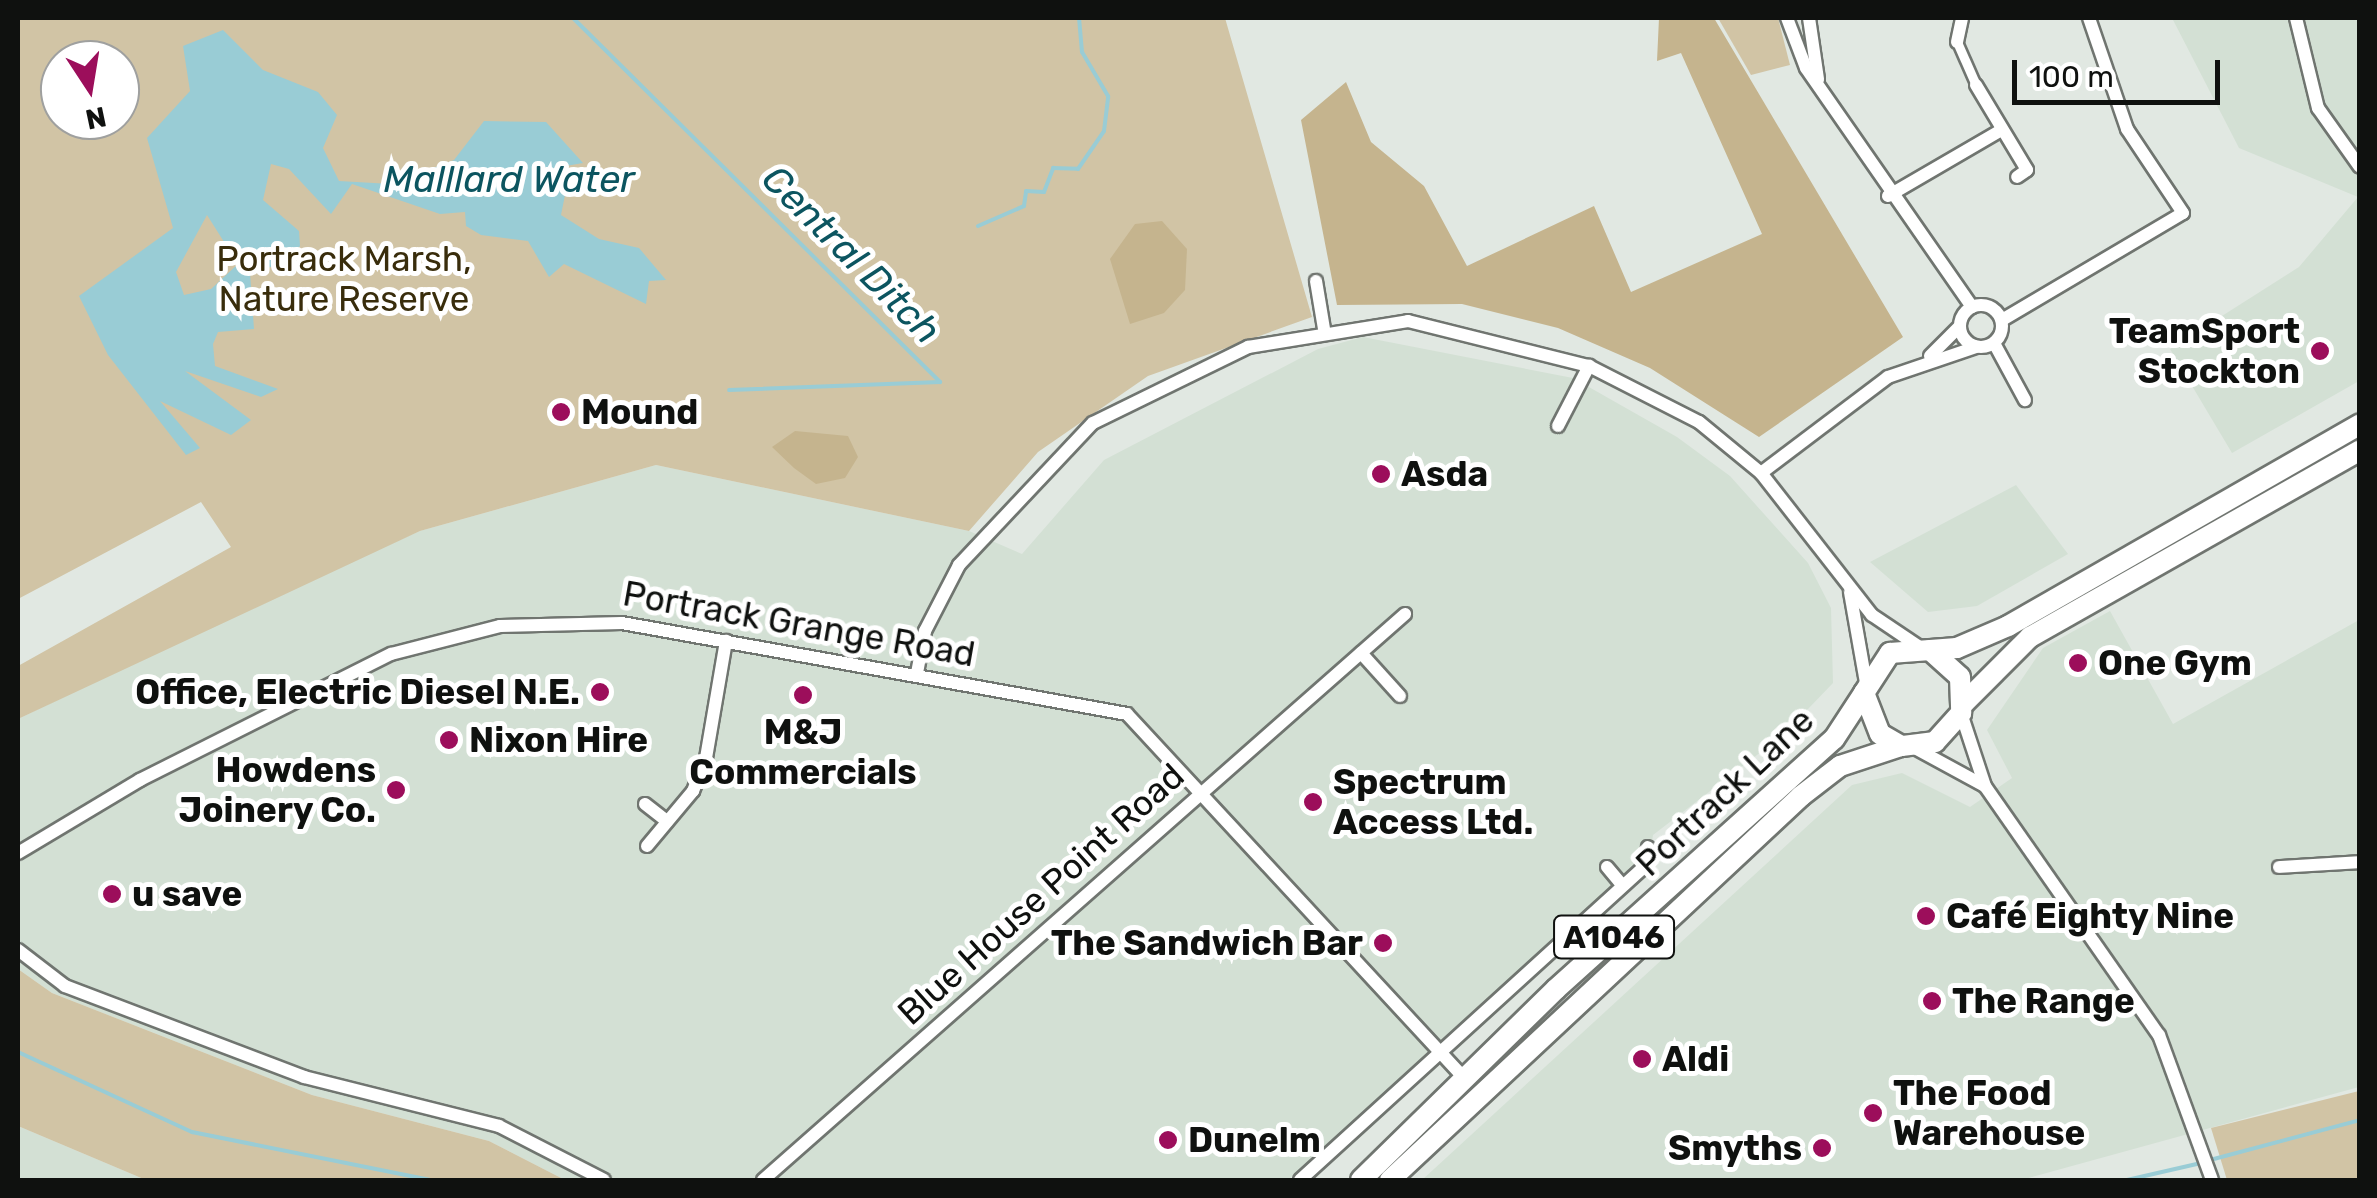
<!DOCTYPE html>
<meta charset="utf-8">
<style>
body{margin:0}
#map{position:relative;width:2377px;height:1198px;overflow:hidden;background:#e1e8e2;font-family:Rubik,sans-serif}
div>[style]{position:absolute}
.built>*{inset:0;background:#d3e0d4}
.green>*{inset:0;background:#d1c4a5}
.forest>*{inset:0;background:#c5b48e}
.water>*{inset:0;background:#99ccd5}
.stream>*{height:4px;margin:-2px;padding:0 2px;transform-origin:2px;border-radius:2px;background:#99ccd5}
.roads{filter:drop-shadow(2px 0 #707570) drop-shadow(-2px 0 #707570) drop-shadow(0 2px #707570) drop-shadow(0 -2px #707570)}
.pedestrian>*{height:9px;margin:-4.5px;padding:0 4.5px;transform-origin:4.5px;border-radius:4.5px;background:#fff}
.minor>*{height:12px;margin:-6px;padding:0 6px;transform-origin:6px;border-radius:6px;background:#fff}
.minor>.ring{margin:-6px;padding:0;box-sizing:content-box;background:none;border:12px solid #fff;border-radius:50%}
.primary>*{height:20px;margin:-10px;padding:0 10px;transform-origin:10px;border-radius:10px;background:#fff}
.dots>*{width:28px;height:28px;translate:-50% -50%;box-sizing:border-box;border:5px solid #fff;border-radius:50%}
span{translate:-50% -50%;white-space:nowrap;text-align:center;line-height:1.15;-webkit-text-stroke:10px #fff;paint-order:stroke}
.shield-label span{padding:2px 8px;background:#fff;border:2px solid;border-radius:8px;-webkit-text-stroke-width:0}
.shield-label{font-size:32px;color:#0f110f;font-weight:700}
.park-label{font-size:35px;color:#392d0c}
.poi-label{font-size:35px;color:#0f110f;font-weight:700}
.right{translate:-100% -50%;text-align:right}
.left{translate:0 -50%;text-align:left}
.street-label{font-size:35px;color:#0f110f}
.water-label{font-size:38px;color:#0c5560;font-style:italic}
.frame{position:absolute;inset:0;border:20px solid #0f110f;pointer-events:none}
.north{position:absolute;left:40px;top:40px;width:100px;height:100px;box-sizing:border-box;background:#fff;border:2px solid #9fa09f;border-radius:50%;rotate:168deg;font-size:28px;font-weight:700;line-height:40px;text-align:center;color:#0f110f}
.north::after{content:'';display:block;margin:auto;width:35px;height:45px;background:#9c0e5b;clip-path:polygon(50% 0,100% 100%,50% 72%,0 100%)}
.scale{position:absolute;left:2012px;top:60px;width:208px;height:45px;box-sizing:border-box;border:5px solid #0f110f;border-top:0;padding-left:12px;font-size:30px;line-height:35px;white-space:nowrap;color:#0f110f;-webkit-text-stroke:8px #fff;paint-order:stroke}
</style>
<div id="map">
<div class="built">
<i style="clip-path:polygon(2172px 18px,2359px 18px,2359px 381px,2232px 453px,2170px 349px,2299px 267px,2358px 197px,2239px 148px)"></i>
<i style="clip-path:polygon(1363px 337px,1573px 378px,1677px 437px,1730px 476px,1808px 563px,1831px 608px,1833px 683px,1783px 735px,1653px 835px,1650px 855px,1288px 1180px,565px 1180px,489px 1141px,312px 1095px,52px 993px,18px 969px,18px 719px,271px 597px,420px 531px,656px 465px,969px 531px,1022px 554px,1104px 460px,1318px 349px)"></i>
<i style="clip-path:polygon(2016px 485px,2068px 554px,1977px 606px,1928px 612px,1870px 562px)"></i>
<i style="clip-path:polygon(2110px 611px,2173px 724px,2359px 620px,2359px 1087px,2021px 1180px,1422px 1180px,1852px 785px,1902px 773px,1970px 807px,2012px 778px,1987px 730px,2043px 648px)"></i>
<i style="clip-path:polygon(18px 1126px,146px 1180px,18px 1180px)"></i>
</div>
<div class="green">
<i style="clip-path:polygon(evenodd,18px 18px,1225px 18px,1312px 317px,1148px 376px,1038px 452px,969px 531px,656px 465px,420px 531px,18px 719px,18px 666px,231px 547px,201px 502px,18px 599px,18px 18px,60px 60px,120px 60px,120px 120px,60px 120px,60px 60px)"></i>
<i style="clip-path:polygon(1718px 18px,1778px 18px,1790px 65px,1751px 75px)"></i>
<i style="clip-path:polygon(18px 969px,52px 993px,312px 1095px,489px 1141px,565px 1180px,146px 1180px,18px 1126px)"></i>
<i style="clip-path:polygon(2359px 1091px,2359px 1180px,2227px 1180px,2211px 1128px)"></i>
</div>
<div class="forest">
<i style="clip-path:polygon(1659px 18px,1714px 18px,1903px 337px,1759px 437px,1650px 368px,1558px 328px,1462px 304px,1337px 305px,1301px 120px,1346px 82px,1371px 142px,1424px 186px,1467px 266px,1594px 206px,1631px 292px,1762px 234px,1681px 53px,1657px 61px)"></i>
<i style="clip-path:polygon(1162px 221px,1187px 249px,1185px 290px,1164px 313px,1130px 324px,1110px 259px,1135px 224px)"></i>
<i style="clip-path:polygon(795px 431px,848px 436px,858px 457px,845px 478px,816px 484px,794px 468px,772px 447px)"></i>
</div>
<div class="water">
<i style="clip-path:polygon(evenodd,223px 30px,263px 70px,318px 92px,337px 115px,323px 148px,339px 181px,391px 184px,454px 160px,484px 121px,546px 122px,583px 163px,560px 167px,568px 180px,561px 215px,599px 239px,639px 248px,666px 280px,649px 281px,646px 304px,564px 264px,549px 277px,528px 241px,481px 235px,466px 226px,465px 212px,440px 214px,352px 184px,331px 214px,289px 169px,271px 164px,263px 200px,299px 231px,300px 246px,284px 263px,250px 273px,254px 329px,218px 332px,213px 344px,215px 366px,278px 389px,261px 397px,185px 371px,251px 420px,231px 435px,160px 401px,200px 448px,186px 455px,108px 355px,79px 296px,173px 228px,147px 138px,190px 91px,183px 46px,223px 30px,207px 215px,238px 264px,211px 289px,184px 295px,176px 272px,207px 215px)"></i>
</div>
<div class="stream">
<i style="left:573px;top:18px;width:517px;rotate:44.76deg"></i>
<i style="left:940px;top:382px;width:211px;rotate:177.8deg"></i>
<i style="left:978px;top:226px;width:50px;rotate:-23.5deg"></i>
<i style="left:1024px;top:206px;width:15px;rotate:-82deg"></i>
<i style="left:1026px;top:191px;width:18px;rotate:3deg"></i>
<i style="left:1044px;top:192px;width:26px;rotate:-69deg"></i>
<i style="left:1053px;top:168px;width:25px;rotate:2deg"></i>
<i style="left:1078px;top:169px;width:46px;rotate:-55.6deg"></i>
<i style="left:1104px;top:131px;width:35px;rotate:-83deg"></i>
<i style="left:1108px;top:96px;width:51px;rotate:-120.6deg"></i>
<i style="left:1082px;top:52px;width:34px;rotate:-95deg"></i>
<i style="left:18px;top:1052px;width:192px;rotate:24.7deg"></i>
<i style="left:192px;top:1132px;width:242px;rotate:11.4deg"></i>
<i style="left:2210px;top:1160px;width:155px;rotate:-14.9deg"></i>
<i style="left:2127px;top:1180px;width:76px;rotate:-12.9deg"></i>
</div>
<div class="roads">
<div class="pedestrian">
<i style="left:1957px;top:42px;width:47px;rotate:66.2deg"></i>
</div>
<div class="minor">
<i style="left:1787px;top:18px;width:53px;rotate:69.2deg"></i>
<i style="left:1806px;top:68px;width:291px;rotate:55.2deg"></i>
<i style="left:1809px;top:18px;width:62px;rotate:81.6deg"></i>
<i style="left:2296px;top:18px;width:93px;rotate:76.3deg"></i>
<i style="left:2318px;top:108px;width:72px;rotate:54.6deg"></i>
<i style="left:1957px;top:42px;width:25px;rotate:-78deg"></i>
<i style="left:1976px;top:85px;width:99px;rotate:59deg"></i>
<i style="left:2027px;top:170px;width:12px;rotate:145deg"></i>
<i style="left:1888px;top:196px;width:127px;rotate:-30.2deg"></i>
<i style="left:1316px;top:281px;width:49px;rotate:80.5deg"></i>
<i class="ring" style="left:1960px;top:305px;width:30px;height:30px"></i>
<i style="left:2002px;top:320px;width:210px;rotate:-30.6deg"></i>
<i style="left:2183px;top:213px;width:101px;rotate:-123.7deg"></i>
<i style="left:2127px;top:129px;width:117px;rotate:-108.9deg"></i>
<i style="left:1994px;top:343px;width:65px;rotate:61.5deg"></i>
<i style="left:1930px;top:356px;width:42px;rotate:-45deg"></i>
<i style="left:1558px;top:426px;width:68px;rotate:-62.7deg"></i>
<i style="left:1761px;top:473px;width:159px;rotate:-37.1deg"></i>
<i style="left:1888px;top:377px;width:93px;rotate:-18.8deg"></i>
<i style="left:1850px;top:592px;width:92px;rotate:80deg"></i>
<i style="left:1361px;top:653px;width:58px;rotate:47.8deg"></i>
<i style="left:917px;top:673px;width:43px;rotate:-79.2deg"></i>
<i style="left:925px;top:631px;width:74px;rotate:-62.7deg"></i>
<i style="left:959px;top:565px;width:195px;rotate:-46.7deg"></i>
<i style="left:1093px;top:423px;width:173px;rotate:-26.1deg"></i>
<i style="left:1248px;top:347px;width:162px;rotate:-9.2deg"></i>
<i style="left:1408px;top:321px;width:187px;rotate:14deg"></i>
<i style="left:1589px;top:366px;width:123px;rotate:27deg"></i>
<i style="left:1699px;top:422px;width:80px;rotate:39.4deg"></i>
<i style="left:1761px;top:473px;width:180px;rotate:52deg"></i>
<i style="left:1872px;top:615px;width:59px;rotate:34deg"></i>
<i style="left:1961px;top:713px;width:77px;rotate:71.8deg"></i>
<i style="left:1985px;top:786px;width:304px;rotate:55.1deg"></i>
<i style="left:2159px;top:1035px;width:154px;rotate:69.9deg"></i>
<i style="left:1913px;top:747px;width:80px;rotate:28.5deg"></i>
<i style="left:645px;top:804px;width:28px;rotate:38deg"></i>
<i style="left:647px;top:846px;width:72px;rotate:-50.1deg"></i>
<i style="left:693px;top:791px;width:35px;rotate:-68deg"></i>
<i style="left:706px;top:758px;width:119px;rotate:-80.3deg"></i>
<i style="left:18px;top:853px;width:142px;rotate:-30.9deg"></i>
<i style="left:140px;top:780px;width:281px;rotate:-26.7deg"></i>
<i style="left:391px;top:654px;width:113px;rotate:-14.4deg"></i>
<i style="left:500px;top:626px;width:122px;rotate:-1.4deg"></i>
<i style="left:622px;top:623px;width:513px;rotate:10.21deg"></i>
<i style="left:1127px;top:714px;width:495px;rotate:47.2deg"></i>
<i style="left:1607px;top:867px;width:23px;rotate:50deg"></i>
<i style="left:2279px;top:867px;width:81px;rotate:-3.5deg"></i>
<i style="left:18px;top:950px;width:59px;rotate:37.5deg"></i>
<i style="left:65px;top:986px;width:256px;rotate:20.8deg"></i>
<i style="left:304px;top:1077px;width:201px;rotate:14.1deg"></i>
<i style="left:499px;top:1126px;width:118px;rotate:27.2deg"></i>
<i style="left:763px;top:1180px;width:856px;rotate:-41.4deg"></i>
<i style="left:1300px;top:1180px;width:468px;rotate:-42.3deg"></i>
<i style="left:1646px;top:865px;width:18px;rotate:-84deg"></i>
</div>
<div class="primary">
<i style="left:1930px;top:650px;width:40px;rotate:42deg"></i>
<i style="left:1960px;top:677px;width:36px;rotate:88deg"></i>
<i style="left:1961px;top:713px;width:39px;rotate:132deg"></i>
<i style="left:1935px;top:742px;width:34px;rotate:173deg"></i>
<i style="left:1901px;top:746px;width:24px;rotate:-150deg"></i>
<i style="left:1880px;top:734px;width:44px;rotate:-111.3deg"></i>
<i style="left:1864px;top:693px;width:48px;rotate:-57deg"></i>
<i style="left:1890px;top:653px;width:67px;rotate:-4.3deg"></i>
<i style="left:1957px;top:648px;width:56px;rotate:-23.3deg"></i>
<i style="left:2008px;top:626px;width:406px;rotate:-29.8deg"></i>
<i style="left:1963px;top:704px;width:95px;rotate:-45deg"></i>
<i style="left:2030px;top:637px;width:379px;rotate:-29.5deg"></i>
<i style="left:1361px;top:1180px;width:273px;rotate:-44.4deg"></i>
<i style="left:1556px;top:989px;width:374px;rotate:-42deg"></i>
<i style="left:1834px;top:739px;width:55px;rotate:-56.9deg"></i>
<i style="left:1390px;top:1180px;width:562px;rotate:-43.05deg"></i>
<i style="left:1801px;top:796px;width:49px;rotate:-37.6deg"></i>
<i style="left:1840px;top:766px;width:64px;rotate:-18.2deg"></i>
</div>
</div>
<div class="dots">
<i style="left:2320px;top:351px;background:#9c0e5b"></i>
<i style="left:561px;top:412px;background:#9c0e5b"></i>
<i style="left:1381px;top:474px;background:#9c0e5b"></i>
<i style="left:2078px;top:663px;background:#9c0e5b"></i>
<i style="left:600px;top:692px;background:#9c0e5b"></i>
<i style="left:803px;top:695px;background:#9c0e5b"></i>
<i style="left:449px;top:740px;background:#9c0e5b"></i>
<i style="left:396px;top:790px;background:#9c0e5b"></i>
<i style="left:1313px;top:802px;background:#9c0e5b"></i>
<i style="left:112px;top:894px;background:#9c0e5b"></i>
<i style="left:1926px;top:916px;background:#9c0e5b"></i>
<i style="left:1383px;top:943px;background:#9c0e5b"></i>
<i style="left:1932px;top:1001px;background:#9c0e5b"></i>
<i style="left:1642px;top:1059px;background:#9c0e5b"></i>
<i style="left:1873px;top:1113px;background:#9c0e5b"></i>
<i style="left:1168px;top:1140px;background:#9c0e5b"></i>
<i style="left:1822px;top:1148px;background:#9c0e5b"></i>
</div>
<div class="shield-label">
<span style="left:1614px;top:937px">A1046</span>
</div>
<div class="park-label">
<span style="left:344px;top:279px">Portrack Marsh,<br>Nature Reserve</span>
</div>
<div class="poi-label">
<span class="right" style="left:2300px;top:351px">TeamSport<br>Stockton</span>
<span class="left" style="left:581px;top:412px">Mound</span>
<span class="left" style="left:1401px;top:474px">Asda</span>
<span class="left" style="left:2098px;top:663px">One Gym</span>
<span class="right" style="left:580px;top:692px">Office, Electric Diesel N.E.</span>
<span style="left:803px;top:752px">M&amp;J<br>Commercials</span>
<span class="left" style="left:469px;top:740px">Nixon Hire</span>
<span class="right" style="left:376px;top:790px">Howdens<br>Joinery Co.</span>
<span class="left" style="left:1333px;top:802px">Spectrum<br>Access Ltd.</span>
<span class="left" style="left:132px;top:894px">u save</span>
<span class="left" style="left:1946px;top:916px">Café Eighty Nine</span>
<span class="right" style="left:1363px;top:943px">The Sandwich Bar</span>
<span class="left" style="left:1952px;top:1001px">The Range</span>
<span class="left" style="left:1662px;top:1059px">Aldi</span>
<span class="left" style="left:1893px;top:1113px">The Food<br>Warehouse</span>
<span class="left" style="left:1188px;top:1140px">Dunelm</span>
<span class="right" style="left:1802px;top:1148px">Smyths</span>
</div>
<div class="street-label">
<span style="left:799px;top:624px;rotate:10deg">Portrack Grange Road</span>
<span style="left:1725px;top:792px;rotate:-43deg">Portrack Lane</span>
<span style="left:1041px;top:894px;rotate:-42deg">Blue House Point Road</span>
</div>
<div class="water-label">
<span style="left:509px;top:180px">Malllard Water</span>
<span style="left:851px;top:255px;rotate:45deg">Central Ditch</span>
</div>
<div class="frame"></div>
<div class="north">N</div>
<div class="scale">100 m</div>
</div>
